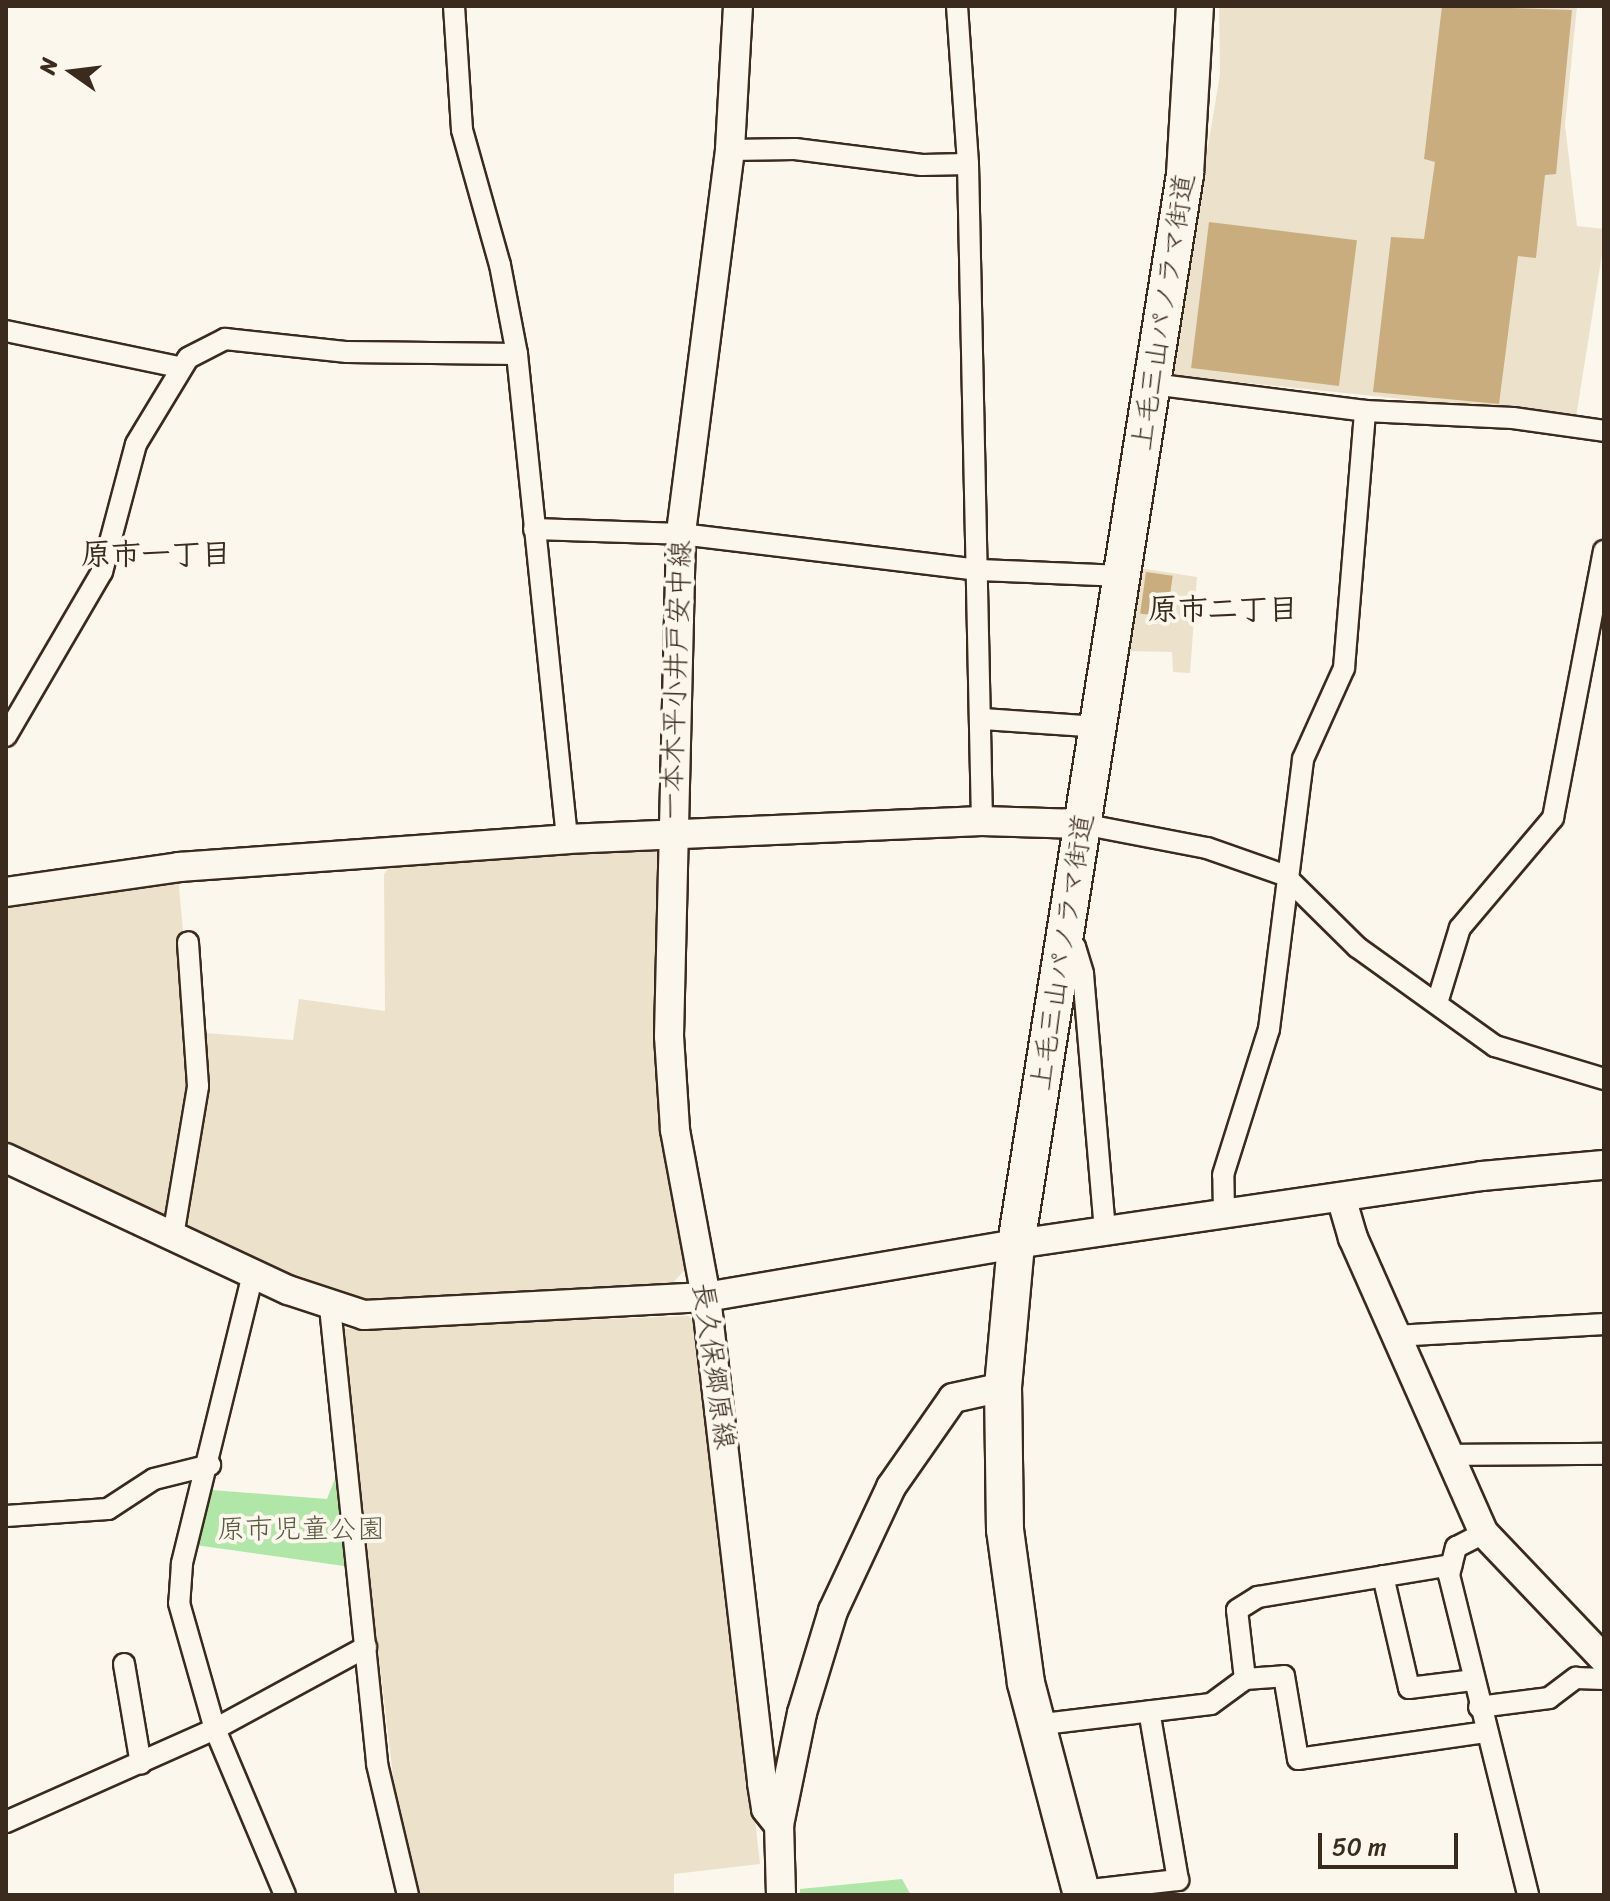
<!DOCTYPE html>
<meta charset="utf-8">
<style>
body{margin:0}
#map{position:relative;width:1610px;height:1901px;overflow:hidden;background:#fbf7ec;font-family:Sriracha,"Klee One",sans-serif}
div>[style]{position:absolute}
.built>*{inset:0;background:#ece1cb}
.green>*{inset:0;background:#b0e7a9}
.building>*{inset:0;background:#c9ad7f;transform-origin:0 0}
.roads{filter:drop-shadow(2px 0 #3b2a1e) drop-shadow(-2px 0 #3b2a1e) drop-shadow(0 2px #3b2a1e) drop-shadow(0 -2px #3b2a1e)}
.street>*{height:20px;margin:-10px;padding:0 10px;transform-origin:10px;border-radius:10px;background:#fbf7ec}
.secondary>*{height:28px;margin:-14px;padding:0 14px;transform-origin:14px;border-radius:14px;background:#fbf7ec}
.highway>*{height:36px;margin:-18px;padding:0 18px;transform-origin:18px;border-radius:18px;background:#fbf7ec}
span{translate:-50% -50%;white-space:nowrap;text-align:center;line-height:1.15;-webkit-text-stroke:8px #fbf7ec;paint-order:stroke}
.street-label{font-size:28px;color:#3b2a1e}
.park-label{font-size:28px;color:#585941}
.neighbourhood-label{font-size:30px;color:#3b2a1e;font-weight:700}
.frame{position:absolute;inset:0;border:8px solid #3b2a1e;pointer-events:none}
.north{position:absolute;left:32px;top:32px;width:80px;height:80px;-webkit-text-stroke:6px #fbf7ec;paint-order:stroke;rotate:284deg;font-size:22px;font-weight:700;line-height:32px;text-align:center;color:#3b2a1e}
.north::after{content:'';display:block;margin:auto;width:28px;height:36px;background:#3b2a1e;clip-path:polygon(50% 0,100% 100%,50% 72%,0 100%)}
.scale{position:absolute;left:1318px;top:1833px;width:140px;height:36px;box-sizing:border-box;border:4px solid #3b2a1e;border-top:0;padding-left:10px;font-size:24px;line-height:28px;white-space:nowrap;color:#3b2a1e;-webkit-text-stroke:6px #fbf7ec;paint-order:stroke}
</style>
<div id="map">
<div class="built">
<i style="clip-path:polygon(1219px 6px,1577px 6px,1565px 125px,1577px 226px,1604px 229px,1604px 242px,1576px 417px,1170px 375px,1220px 74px)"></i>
<i style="clip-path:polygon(1139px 568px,1197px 577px,1190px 673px,1173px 672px,1172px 652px,1126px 651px)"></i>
<i style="clip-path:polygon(665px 846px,688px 1266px,673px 1283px,445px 1305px,339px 1300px,181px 1228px,205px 1033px,293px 1040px,299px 999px,385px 1011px,384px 874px,395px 861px)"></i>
<i style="clip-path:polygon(178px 876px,194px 1050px,170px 1224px,6px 1149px,6px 903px)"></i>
<i style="clip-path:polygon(688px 1316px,699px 1325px,760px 1864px,674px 1874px,674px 1895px,419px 1895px,402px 1852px,340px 1329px)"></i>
</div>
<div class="green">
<i style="clip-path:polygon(341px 1463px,351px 1567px,195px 1545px,212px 1490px,327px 1499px)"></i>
<i style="clip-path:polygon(902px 1879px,911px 1895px,800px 1895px,800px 1889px)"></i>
</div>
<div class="building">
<i style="clip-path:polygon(1442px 6px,1572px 10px,1556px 174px,1545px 175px,1536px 258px,1518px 256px,1499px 404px,1373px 392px,1391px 237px,1424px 239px,1435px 162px,1424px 159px)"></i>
<i style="left:1209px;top:222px;width:149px;height:147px;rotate:7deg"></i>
<i style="left:1146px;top:572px;width:27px;height:42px;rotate:8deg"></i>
</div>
<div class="roads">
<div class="street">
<i style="left:454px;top:6px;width:124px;rotate:86.3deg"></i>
<i style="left:462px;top:130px;width:140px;rotate:74.3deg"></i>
<i style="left:500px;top:265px;width:91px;rotate:79.2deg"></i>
<i style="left:517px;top:354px;width:488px;rotate:84.1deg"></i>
<i style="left:957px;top:6px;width:158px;rotate:86deg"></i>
<i style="left:968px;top:164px;width:657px;rotate:88.78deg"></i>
<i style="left:730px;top:150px;width:65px;rotate:-0.9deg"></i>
<i style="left:795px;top:149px;width:128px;rotate:7.2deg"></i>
<i style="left:922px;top:165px;width:46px;rotate:-1.2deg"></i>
<i style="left:6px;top:331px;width:176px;rotate:11.8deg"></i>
<i style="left:1152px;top:384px;width:215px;rotate:7.2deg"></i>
<i style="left:1365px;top:411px;width:148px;rotate:2.7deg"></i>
<i style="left:1513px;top:418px;width:92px;rotate:8.1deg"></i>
<i style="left:534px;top:529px;width:147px;rotate:1.9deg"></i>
<i style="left:681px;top:534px;width:300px;rotate:6.9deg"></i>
<i style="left:979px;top:570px;width:144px;rotate:2.4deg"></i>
<i style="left:982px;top:719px;width:117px;rotate:3.9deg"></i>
<i style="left:6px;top:736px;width:190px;rotate:-59.7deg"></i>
<i style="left:102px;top:572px;width:132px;rotate:-75.1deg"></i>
<i style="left:136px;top:444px;width:100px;rotate:-58.8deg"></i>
<i style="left:188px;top:358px;width:42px;rotate:-27.2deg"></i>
<i style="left:225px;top:339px;width:123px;rotate:6.1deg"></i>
<i style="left:347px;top:352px;width:170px;rotate:0.7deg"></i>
<i style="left:1082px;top:824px;width:127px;rotate:10.9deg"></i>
<i style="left:1207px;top:848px;width:82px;rotate:19.3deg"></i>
<i style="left:1284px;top:875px;width:103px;rotate:44.6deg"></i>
<i style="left:1357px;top:947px;width:170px;rotate:35.7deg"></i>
<i style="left:1495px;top:1046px;width:114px;rotate:16.8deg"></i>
<i style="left:1063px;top:947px;width:12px"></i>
<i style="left:1075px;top:947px;width:28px;rotate:73deg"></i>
<i style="left:1083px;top:974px;width:258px;rotate:85.1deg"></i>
<i style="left:1437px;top:1003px;width:78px;rotate:-73deg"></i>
<i style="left:1460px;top:928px;width:144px;rotate:-49.8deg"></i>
<i style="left:1553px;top:818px;width:272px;rotate:-79.2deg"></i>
<i style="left:1224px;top:1214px;width:39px;rotate:-91deg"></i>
<i style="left:1223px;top:1175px;width:153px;rotate:-72.5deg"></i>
<i style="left:1269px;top:1029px;width:272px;rotate:-82.8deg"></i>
<i style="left:1303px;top:759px;width:100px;rotate:-65.7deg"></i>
<i style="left:1344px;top:668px;width:258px;rotate:-85.3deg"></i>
<i style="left:173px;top:1236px;width:152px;rotate:-80.5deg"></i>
<i style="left:198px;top:1086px;width:144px;rotate:-94deg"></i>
<i style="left:253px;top:1274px;width:299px;rotate:103.8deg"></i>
<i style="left:182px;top:1564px;width:39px;rotate:94deg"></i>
<i style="left:179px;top:1603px;width:131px;rotate:74.1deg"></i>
<i style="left:215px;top:1729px;width:180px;rotate:67.1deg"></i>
<i style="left:330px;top:1307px;width:459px;rotate:84.1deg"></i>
<i style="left:377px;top:1764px;width:135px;rotate:76.7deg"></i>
<i style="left:1396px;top:1336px;width:208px;rotate:-3.3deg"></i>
<i style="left:1446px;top:1455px;width:158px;rotate:-0.4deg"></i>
<i style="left:6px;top:1516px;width:102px;rotate:-3.9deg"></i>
<i style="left:108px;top:1509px;width:55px;rotate:-33.1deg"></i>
<i style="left:154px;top:1479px;width:58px;rotate:-14deg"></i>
<i style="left:1484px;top:1533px;width:31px;rotate:153deg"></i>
<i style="left:1456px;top:1547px;width:29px;rotate:104deg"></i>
<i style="left:1449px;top:1575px;width:330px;rotate:76.1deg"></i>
<i style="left:1383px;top:1576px;width:115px;rotate:76.9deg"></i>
<i style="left:1409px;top:1688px;width:64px;rotate:-7.1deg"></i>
<i style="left:124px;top:1664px;width:101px;rotate:80.4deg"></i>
<i style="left:1245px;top:1679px;width:39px;rotate:-4deg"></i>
<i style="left:1284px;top:1676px;width:84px;rotate:80.4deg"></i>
<i style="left:1298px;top:1759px;width:189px;rotate:-8.2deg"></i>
<i style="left:1479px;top:1707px;width:71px;rotate:-7.3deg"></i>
<i style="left:1549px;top:1698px;width:34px;rotate:-37deg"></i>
<i style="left:1576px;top:1678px;width:28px;rotate:2deg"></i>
<i style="left:1035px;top:1725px;width:177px;rotate:-6.8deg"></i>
<i style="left:1211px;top:1704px;width:42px;rotate:-36.3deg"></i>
<i style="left:1245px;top:1679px;width:69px;rotate:-96.6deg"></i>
<i style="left:1237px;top:1610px;width:25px;rotate:-32deg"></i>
<i style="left:1258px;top:1597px;width:196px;rotate:-9.4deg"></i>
<i style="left:6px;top:1822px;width:229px;rotate:-24deg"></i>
<i style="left:215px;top:1729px;width:172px;rotate:-28.5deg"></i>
<i style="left:1081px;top:1891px;width:98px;rotate:-6.5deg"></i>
<i style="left:1178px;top:1880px;width:171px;rotate:-99.7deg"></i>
</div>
<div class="secondary">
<i style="left:738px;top:6px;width:144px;rotate:93.2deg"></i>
<i style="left:730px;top:150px;width:387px;rotate:97.3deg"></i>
<i style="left:681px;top:534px;width:502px;rotate:91.37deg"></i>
<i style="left:669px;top:1036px;width:94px;rotate:86.3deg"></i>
<i style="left:675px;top:1130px;width:170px;rotate:79.5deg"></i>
<i style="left:706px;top:1297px;width:489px;rotate:83.4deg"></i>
<i style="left:762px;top:1783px;width:26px;rotate:81deg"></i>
<i style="left:766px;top:1809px;width:21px;rotate:51deg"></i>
<i style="left:6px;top:892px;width:175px;rotate:-8.2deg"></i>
<i style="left:179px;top:867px;width:389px;rotate:-4.1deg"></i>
<i style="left:567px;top:839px;width:415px;rotate:-2.5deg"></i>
<i style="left:982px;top:821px;width:100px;rotate:1.7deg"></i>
<i style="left:6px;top:1158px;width:311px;rotate:25.1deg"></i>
<i style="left:288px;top:1290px;width:80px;rotate:18.2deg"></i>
<i style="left:364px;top:1315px;width:342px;rotate:-3deg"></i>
<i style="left:706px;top:1297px;width:314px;rotate:-9.7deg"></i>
<i style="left:1016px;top:1244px;width:471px;rotate:-8.3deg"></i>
<i style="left:1482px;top:1176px;width:122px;rotate:-5.2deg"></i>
<i style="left:1341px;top:1197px;width:43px;rotate:73.7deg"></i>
<i style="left:1353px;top:1238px;width:323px;rotate:66.1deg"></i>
<i style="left:1484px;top:1533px;width:174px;rotate:46.4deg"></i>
<i style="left:781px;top:1895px;width:70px;rotate:-91.6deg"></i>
<i style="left:779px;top:1825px;width:114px;rotate:-78.4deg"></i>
<i style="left:802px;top:1713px;width:107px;rotate:-73.1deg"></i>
<i style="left:833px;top:1611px;width:137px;rotate:-64.9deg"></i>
<i style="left:891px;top:1487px;width:108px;rotate:-55.1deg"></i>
<i style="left:953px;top:1398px;width:51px;rotate:-12.4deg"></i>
</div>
<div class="highway">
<i style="left:1082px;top:1895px;width:219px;rotate:-104.8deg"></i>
<i style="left:1026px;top:1683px;width:154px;rotate:-97.8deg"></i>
<i style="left:1005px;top:1530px;width:143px;rotate:-90.8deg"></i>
<i style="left:1003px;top:1387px;width:144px;rotate:-84.8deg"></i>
<i style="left:1016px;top:1244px;width:1083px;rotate:-81.02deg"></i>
<i style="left:1185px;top:174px;width:168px;rotate:-86.6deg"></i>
</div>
</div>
<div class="street-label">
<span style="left:1163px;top:312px;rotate:-81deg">上毛三山パノラマ街道</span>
<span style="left:676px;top:680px;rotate:-88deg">一本木平小井戸安中線</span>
<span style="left:1062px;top:952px;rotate:-81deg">上毛三山パノラマ街道</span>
<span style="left:714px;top:1366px;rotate:82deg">長久保郷原線</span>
</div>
<div class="park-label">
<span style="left:301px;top:1529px">原市児童公園</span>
</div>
<div class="neighbourhood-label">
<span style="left:156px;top:554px">原市一丁目</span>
<span style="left:1223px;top:609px">原市二丁目</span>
</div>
<div class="frame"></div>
<div class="north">N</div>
<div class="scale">50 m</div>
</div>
